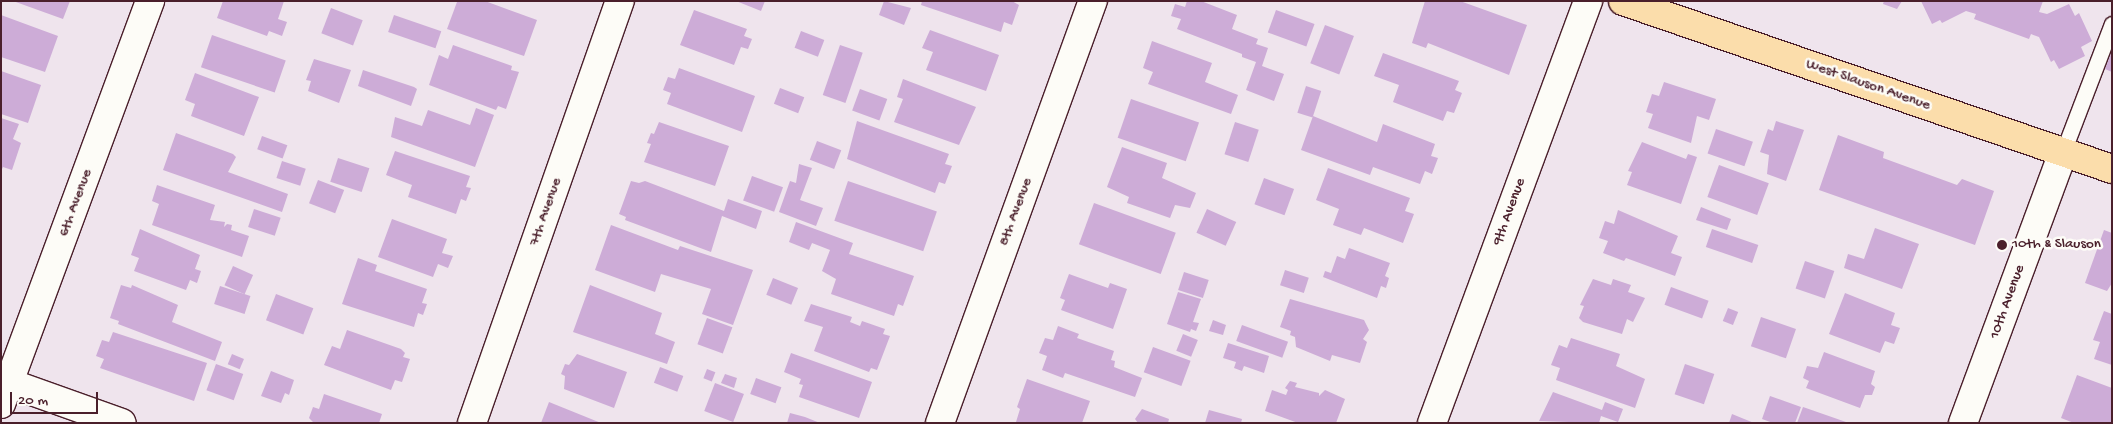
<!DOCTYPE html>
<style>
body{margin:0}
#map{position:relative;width:2113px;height:424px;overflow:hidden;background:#efe4ed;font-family:"Gochi Hand",sans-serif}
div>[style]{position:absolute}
.building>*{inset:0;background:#cdacd7;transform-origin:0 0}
.roads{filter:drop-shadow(1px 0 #4a1f2b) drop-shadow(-1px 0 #4a1f2b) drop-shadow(0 1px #4a1f2b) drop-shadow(0 -1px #4a1f2b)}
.service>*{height:15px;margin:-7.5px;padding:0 7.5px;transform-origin:7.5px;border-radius:7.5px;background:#fdfcf7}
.minor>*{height:28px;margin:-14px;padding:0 14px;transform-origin:14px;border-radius:14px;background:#fdfcf7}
.primary>*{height:28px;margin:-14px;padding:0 14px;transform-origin:14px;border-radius:14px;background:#fbddab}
.dots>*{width:14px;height:14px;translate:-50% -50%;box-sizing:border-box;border:2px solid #fdfcf7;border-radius:50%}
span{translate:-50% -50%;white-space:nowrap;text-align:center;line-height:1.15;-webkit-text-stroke:5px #fdfcf7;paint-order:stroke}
.street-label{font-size:15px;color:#4a1f2b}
.poi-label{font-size:15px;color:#4a1f2b}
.left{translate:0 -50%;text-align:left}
.frame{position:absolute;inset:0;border:2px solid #4a1f2b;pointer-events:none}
.scale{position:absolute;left:10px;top:392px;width:88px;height:22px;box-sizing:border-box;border:2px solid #4a1f2b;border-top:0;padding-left:6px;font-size:15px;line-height:18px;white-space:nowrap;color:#4a1f2b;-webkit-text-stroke:4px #fdfcf7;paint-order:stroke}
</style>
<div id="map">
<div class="building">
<i style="clip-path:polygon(13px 1px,70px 1px,63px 19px)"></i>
<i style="clip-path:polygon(223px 1px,284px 1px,278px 19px,287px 22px,282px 36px,269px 31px,267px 36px,217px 18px)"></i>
<i style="clip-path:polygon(462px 1px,485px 1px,537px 20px,524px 56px,447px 29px,457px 2px)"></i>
<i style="clip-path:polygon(736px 1px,765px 1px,761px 11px)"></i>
<i style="clip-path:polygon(884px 1px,911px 8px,904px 25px,879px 15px)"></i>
<i style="clip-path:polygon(922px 1px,1012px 1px,1019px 5px,1012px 25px,1004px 22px,1001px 32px,921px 5px)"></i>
<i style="clip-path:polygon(1187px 1px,1201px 1px,1237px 15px,1232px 29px,1258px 39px,1256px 44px,1268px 48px,1262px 66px,1284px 74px,1274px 101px,1246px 90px,1256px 62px,1242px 57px,1242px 54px,1177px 29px,1181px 19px,1171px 16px,1175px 4px,1185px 7px)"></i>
<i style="clip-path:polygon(1425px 1px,1460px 1px,1527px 25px,1509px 75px,1428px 43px,1426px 48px,1412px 43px)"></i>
<i style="clip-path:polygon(1884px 1px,1902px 1px,1897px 9px,1883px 4px)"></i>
<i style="clip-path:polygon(1921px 1px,2043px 1px,2039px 12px,2047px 14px,2069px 4px,2075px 16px,2079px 13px,2092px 41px,2081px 47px,2085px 56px,2059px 69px,2054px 60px,2051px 62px,2039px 37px,2031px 34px,2029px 39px,1974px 19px,1976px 14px,1966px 11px,1942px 23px,1940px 20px,1932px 24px)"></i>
<i style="left:331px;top:8px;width:34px;height:27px;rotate:21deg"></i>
<i style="clip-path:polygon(694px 10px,747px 29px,744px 36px,752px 39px,748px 49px,741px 47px,734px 65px,680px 45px)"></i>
<i style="left:1276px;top:10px;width:41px;height:24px;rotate:20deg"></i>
<i style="clip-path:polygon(1px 15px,58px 36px,45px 72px,1px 57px)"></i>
<i style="left:394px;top:15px;width:50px;height:18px;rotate:19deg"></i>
<i style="left:1325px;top:25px;width:31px;height:41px;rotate:21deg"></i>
<i style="clip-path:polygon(930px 30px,999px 55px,986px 91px,926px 70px,933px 52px,922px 48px)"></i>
<i style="left:801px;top:31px;width:25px;height:18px;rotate:21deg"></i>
<i style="left:212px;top:35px;width:78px;height:34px;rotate:19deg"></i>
<i style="clip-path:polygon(1152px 41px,1212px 63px,1205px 82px,1238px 95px,1231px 114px,1148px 84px,1153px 72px,1143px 68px)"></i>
<i style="clip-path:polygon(453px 45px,512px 66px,511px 70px,519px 72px,506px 109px,498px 106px,496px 110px,429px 85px,439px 55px,448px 59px)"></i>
<i style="left:840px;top:45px;width:24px;height:53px;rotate:19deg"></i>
<i style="clip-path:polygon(2112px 51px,2112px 72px,2105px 69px)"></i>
<i style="clip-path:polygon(1383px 53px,1459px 81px,1455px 90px,1462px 93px,1454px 113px,1447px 111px,1443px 121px,1393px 102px,1399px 85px,1374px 76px)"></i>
<i style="clip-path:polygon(314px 59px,351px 70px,339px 103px,308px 91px,311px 81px,306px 80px)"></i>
<i style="clip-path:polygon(679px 68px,755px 96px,742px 132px,667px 104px,671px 93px,663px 90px,668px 77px,675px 79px)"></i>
<i style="clip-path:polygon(363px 70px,414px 87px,417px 89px,411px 106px,358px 86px)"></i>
<i style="clip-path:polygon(1px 71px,41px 85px,28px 123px,1px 114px)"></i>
<i style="clip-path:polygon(195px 73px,259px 97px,244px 136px,191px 116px,195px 104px,185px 100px)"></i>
<i style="clip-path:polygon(903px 79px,976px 107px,959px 145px,894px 122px,903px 99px,897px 97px)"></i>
<i style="clip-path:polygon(1664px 82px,1716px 99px,1709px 120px,1697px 116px,1691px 143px,1648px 128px,1653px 114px,1646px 112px,1652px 94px,1659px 96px)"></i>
<i style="left:1306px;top:86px;width:16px;height:28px;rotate:18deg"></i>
<i style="left:780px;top:88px;width:26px;height:17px;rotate:21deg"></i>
<i style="left:860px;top:89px;width:29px;height:23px;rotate:20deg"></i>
<i style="left:1131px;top:99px;width:72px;height:41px;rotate:19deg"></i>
<i style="clip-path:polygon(476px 108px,494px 115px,475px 167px,391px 137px,395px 117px,422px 126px,428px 110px,470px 125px)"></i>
<i style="clip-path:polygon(1313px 116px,1377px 142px,1383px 124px,1435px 144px,1431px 156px,1438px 158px,1432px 174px,1425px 171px,1420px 184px,1373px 167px,1370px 175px,1301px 150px)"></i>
<i style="clip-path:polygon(1px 118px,19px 124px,13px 139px,21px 143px,12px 170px,3px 167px,1px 171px)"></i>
<i style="clip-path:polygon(857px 121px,949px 154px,945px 164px,952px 166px,945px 184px,939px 182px,935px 193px,847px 159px)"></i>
<i style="clip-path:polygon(1776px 121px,1804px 130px,1786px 181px,1767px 174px,1769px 155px,1760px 152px,1768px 129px,1773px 131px)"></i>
<i style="clip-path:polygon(659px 122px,729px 146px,715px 186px,644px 162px,651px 144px,647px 143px,651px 133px,654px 134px)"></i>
<i style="left:1235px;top:122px;width:25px;height:34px;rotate:18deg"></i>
<i style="left:1716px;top:129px;width:39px;height:26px;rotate:19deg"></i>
<i style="clip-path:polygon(176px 133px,233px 154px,236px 157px,228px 172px,288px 194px,282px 212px,163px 170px)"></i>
<i style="clip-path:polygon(1838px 135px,1884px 152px,1883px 158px,1957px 185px,1962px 179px,1994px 191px,1975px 245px,1819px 190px)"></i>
<i style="left:262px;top:136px;width:27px;height:14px;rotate:20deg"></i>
<i style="left:817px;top:141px;width:26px;height:20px;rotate:21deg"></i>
<i style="clip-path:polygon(1642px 142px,1686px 159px,1688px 154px,1697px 157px,1681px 204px,1627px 185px,1632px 172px,1628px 171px)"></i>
<i style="clip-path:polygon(1122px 147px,1167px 163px,1162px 178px,1196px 193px,1190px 208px,1175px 205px,1170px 218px,1127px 203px,1129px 197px,1107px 187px)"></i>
<i style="clip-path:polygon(395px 151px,470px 176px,466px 187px,471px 188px,466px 201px,461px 199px,456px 214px,408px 197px,412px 185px,386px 175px)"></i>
<i style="left:338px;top:158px;width:33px;height:25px;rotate:18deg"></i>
<i style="left:282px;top:161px;width:25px;height:18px;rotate:18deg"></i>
<i style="clip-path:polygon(799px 164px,812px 168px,800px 200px,823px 208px,816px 226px,779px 212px,790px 181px,796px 183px)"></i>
<i style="left:1719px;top:165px;width:53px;height:34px;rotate:20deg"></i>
<i style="clip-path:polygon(1328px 168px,1410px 198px,1405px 211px,1414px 214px,1403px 243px,1364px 228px,1361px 235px,1333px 225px,1339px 209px,1316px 200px)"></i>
<i style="left:752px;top:176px;width:33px;height:26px;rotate:20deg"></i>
<i style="left:1264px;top:178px;width:32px;height:28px;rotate:20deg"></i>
<i style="left:318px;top:180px;width:28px;height:25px;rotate:21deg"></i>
<i style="clip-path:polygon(631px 181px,639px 183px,645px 181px,724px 211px,728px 199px,762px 211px,756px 229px,722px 216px,711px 252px,625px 220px,626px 217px,619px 214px)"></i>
<i style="left:848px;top:181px;width:94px;height:42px;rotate:19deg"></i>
<i style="clip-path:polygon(157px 185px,215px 205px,210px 220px,225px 222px,224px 227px,227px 224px,232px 225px,231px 230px,249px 236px,242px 257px,152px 225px,159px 204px,152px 201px)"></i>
<i style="left:1094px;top:203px;width:87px;height:44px;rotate:20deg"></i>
<i style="clip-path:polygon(1701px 207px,1731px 219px,1727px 230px,1696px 220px)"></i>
<i style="left:254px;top:209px;width:28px;height:19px;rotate:18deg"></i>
<i style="left:1207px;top:209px;width:32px;height:26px;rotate:24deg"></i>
<i style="clip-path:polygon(1618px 210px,1678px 236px,1671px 253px,1682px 257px,1675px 276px,1626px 258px,1624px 261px,1603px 253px,1608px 241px,1599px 238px,1605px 221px,1614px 224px)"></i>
<i style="clip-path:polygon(392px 219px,447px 239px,442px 253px,453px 256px,448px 268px,438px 264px,433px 277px,378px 257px)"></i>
<i style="clip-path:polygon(796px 222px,853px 243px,849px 254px,914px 276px,903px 306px,898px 304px,894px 316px,831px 294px,836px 279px,822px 271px,830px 250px,812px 243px,809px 250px,789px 242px)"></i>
<i style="clip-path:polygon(611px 225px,678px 250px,680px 246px,753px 270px,733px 325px,702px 314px,711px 289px,661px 274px,655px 292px,595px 270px)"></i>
<i style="clip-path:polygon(1875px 228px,1919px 244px,1902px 289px,1844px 268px,1848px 254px,1864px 259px)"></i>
<i style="clip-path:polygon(140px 229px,200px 255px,195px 269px,201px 271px,197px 283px,190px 280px,186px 290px,134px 271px,139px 258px,131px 255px)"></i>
<i style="left:1712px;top:229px;width:49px;height:19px;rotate:19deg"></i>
<i style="clip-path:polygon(2104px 230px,2112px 233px,2112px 283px,2107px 291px,2085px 283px)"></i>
<i style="clip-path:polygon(1349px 248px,1390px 263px,1385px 276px,1389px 278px,1386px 288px,1381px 286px,1377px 298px,1323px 277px,1325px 271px,1331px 273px,1337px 256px,1345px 259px)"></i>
<i style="clip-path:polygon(358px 258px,377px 265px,375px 271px,427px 289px,422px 303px,427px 304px,423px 315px,418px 313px,414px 327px,342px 304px)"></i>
<i style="left:1805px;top:261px;width:31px;height:29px;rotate:19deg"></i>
<i style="left:233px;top:266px;width:22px;height:21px;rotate:24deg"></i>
<i style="left:1285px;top:270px;width:25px;height:16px;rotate:18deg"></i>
<i style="left:1184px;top:272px;width:26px;height:19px;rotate:18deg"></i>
<i style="clip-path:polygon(1069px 274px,1108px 288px,1110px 283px,1127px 289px,1113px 329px,1061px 310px,1065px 300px,1060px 298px)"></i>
<i style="left:773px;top:278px;width:27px;height:18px;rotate:22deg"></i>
<i style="clip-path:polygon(1593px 279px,1611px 285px,1613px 279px,1631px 285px,1628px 292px,1645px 298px,1633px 322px,1627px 319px,1622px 334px,1583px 322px,1579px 318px,1584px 306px,1580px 305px)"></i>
<i style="clip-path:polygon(121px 285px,131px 288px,132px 285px,178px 305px,172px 322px,222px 342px,215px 361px,118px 324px,119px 321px,110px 318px)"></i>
<i style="clip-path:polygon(590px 285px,662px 313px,655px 334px,675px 342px,667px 364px,573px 332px)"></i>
<i style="left:220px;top:286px;width:32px;height:19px;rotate:18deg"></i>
<i style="left:1671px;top:287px;width:40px;height:19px;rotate:20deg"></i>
<i style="clip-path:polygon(1178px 292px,1201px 299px,1193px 322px,1199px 323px,1196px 331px,1191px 329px,1190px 332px,1167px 324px)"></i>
<i style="clip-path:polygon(1845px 293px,1895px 313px,1891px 325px,1900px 328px,1894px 344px,1885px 341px,1880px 353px,1829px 334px)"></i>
<i style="left:276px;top:294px;width:40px;height:28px;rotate:21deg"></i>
<i style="clip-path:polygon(1290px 299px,1364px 320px,1369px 330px,1363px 339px,1367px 342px,1360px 363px,1332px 355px,1330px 361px,1296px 347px,1295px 337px,1290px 335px,1291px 331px,1280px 327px)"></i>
<i style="clip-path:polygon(811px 304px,852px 317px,850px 322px,860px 326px,862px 321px,885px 329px,883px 334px,890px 336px,877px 370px,871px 368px,869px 372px,814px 351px,823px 327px,804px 321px)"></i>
<i style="left:1728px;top:308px;width:11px;height:14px;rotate:22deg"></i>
<i style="clip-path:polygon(2104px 311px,2112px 314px,2112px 365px,2094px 359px,2100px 342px,2093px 340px)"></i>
<i style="left:1761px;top:317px;width:37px;height:31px;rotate:19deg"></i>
<i style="left:707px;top:318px;width:27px;height:28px;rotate:20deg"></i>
<i style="clip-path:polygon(1213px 320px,1226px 325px,1223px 335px,1209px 331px)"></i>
<i style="left:1242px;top:325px;width:49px;height:17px;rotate:20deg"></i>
<i style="clip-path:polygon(1058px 326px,1079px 334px,1077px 338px,1114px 351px,1111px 360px,1115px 361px,1114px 367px,1142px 378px,1135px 397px,1065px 373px,1063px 378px,1042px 370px,1047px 356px,1039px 353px,1045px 338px,1053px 340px)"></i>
<i style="clip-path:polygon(347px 330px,401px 349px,405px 353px,403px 357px,410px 359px,402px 382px,395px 380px,391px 390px,324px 365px,332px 346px,340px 349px)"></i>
<i style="clip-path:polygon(113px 332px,207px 363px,194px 401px,100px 368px,104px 359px,96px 356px,102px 340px,109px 342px)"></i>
<i style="left:1183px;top:334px;width:16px;height:18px;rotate:22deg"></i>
<i style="clip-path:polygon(1571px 338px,1620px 354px,1616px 366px,1645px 379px,1635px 408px,1556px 380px,1560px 368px,1551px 365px,1559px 345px,1567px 348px)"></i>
<i style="clip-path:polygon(1228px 343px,1269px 356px,1264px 373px,1244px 366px,1242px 371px,1234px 368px,1236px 362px,1223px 358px)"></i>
<i style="left:1153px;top:347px;width:40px;height:27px;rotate:20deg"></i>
<i style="clip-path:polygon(1824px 352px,1875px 371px,1871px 384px,1875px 387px,1872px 395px,1865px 395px,1860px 408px,1806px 388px,1809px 381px,1803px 378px,1807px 366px,1818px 368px)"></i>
<i style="clip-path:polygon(791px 353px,872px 382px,859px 418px,799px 397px,803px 385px,799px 384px,801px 379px,784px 372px)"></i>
<i style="left:232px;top:354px;width:13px;height:11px;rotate:23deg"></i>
<i style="clip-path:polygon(577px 354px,627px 372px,614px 408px,564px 389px,565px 376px,561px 374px,565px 364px,569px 365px)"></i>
<i style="left:216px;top:364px;width:29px;height:28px;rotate:20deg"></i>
<i style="left:1685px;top:364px;width:31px;height:32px;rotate:19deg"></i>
<i style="left:660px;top:367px;width:25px;height:17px;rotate:21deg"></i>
<i style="left:707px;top:369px;width:9px;height:10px;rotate:21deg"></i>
<i style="clip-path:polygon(271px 371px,294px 380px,289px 395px,285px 393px,281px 403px,261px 396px)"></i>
<i style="clip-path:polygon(725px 374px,737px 378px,734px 388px,721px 383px)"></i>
<i style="clip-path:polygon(2077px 375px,2112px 388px,2112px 423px,2074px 423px,2061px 418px)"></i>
<i style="left:756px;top:378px;width:27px;height:17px;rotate:20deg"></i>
<i style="clip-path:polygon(1027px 379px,1090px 401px,1082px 423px,1016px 422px,1020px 409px,1017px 407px)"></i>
<i style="clip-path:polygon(1290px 381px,1297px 383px,1295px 387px,1319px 393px,1319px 396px,1325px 390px,1345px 399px,1336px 423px,1298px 423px,1265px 411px,1272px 390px,1286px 395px,1288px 390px,1285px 388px)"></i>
<i style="left:715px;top:383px;width:31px;height:30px;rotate:21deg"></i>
<i style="clip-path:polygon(1553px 392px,1602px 410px,1605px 402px,1623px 409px,1618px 422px,1601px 416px,1599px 423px,1539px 421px)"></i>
<i style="clip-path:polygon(324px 394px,382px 414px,379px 423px,314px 423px,309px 418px,313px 407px,319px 409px)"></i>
<i style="clip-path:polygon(1770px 396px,1801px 407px,1795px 423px,1773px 423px,1762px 419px)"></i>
<i style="clip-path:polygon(549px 402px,601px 423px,541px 423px)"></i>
<i style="clip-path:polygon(1803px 407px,1846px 422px,1846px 423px,1797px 423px)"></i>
<i style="clip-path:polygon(1142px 409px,1169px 419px,1168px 423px,1138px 423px,1135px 419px)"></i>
<i style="clip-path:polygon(1209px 410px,1242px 419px,1241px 423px,1205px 423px)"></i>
<i style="clip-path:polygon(790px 413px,805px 417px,820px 423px,787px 423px)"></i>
<i style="clip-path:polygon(1732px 414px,1754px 423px,1729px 423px)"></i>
</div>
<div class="roads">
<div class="service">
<i style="left:2063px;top:152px;width:137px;rotate:-69.1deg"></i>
</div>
<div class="minor">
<i style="left:1px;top:380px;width:128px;rotate:19.6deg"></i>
<i style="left:1px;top:404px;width:430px;rotate:-69.7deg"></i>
<i style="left:472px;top:423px;width:447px;rotate:-70.7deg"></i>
<i style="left:940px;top:423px;width:449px;rotate:-70.1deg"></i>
<i style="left:1432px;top:423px;width:450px;rotate:-69.7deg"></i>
<i style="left:1963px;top:423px;width:289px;rotate:-69.7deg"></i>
</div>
<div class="primary">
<i style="left:1623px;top:1px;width:517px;rotate:18.96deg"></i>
</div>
</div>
<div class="dots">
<i style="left:2002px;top:245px;background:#4a1f2b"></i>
</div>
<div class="street-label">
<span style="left:1868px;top:85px;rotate:19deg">West Slauson Avenue</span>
<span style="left:76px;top:203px;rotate:-70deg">6th Avenue</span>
<span style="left:546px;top:212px;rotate:-71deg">7th Avenue</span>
<span style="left:1016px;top:212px;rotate:-70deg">8th Avenue</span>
<span style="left:1510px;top:212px;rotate:-70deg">9th Avenue</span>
<span style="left:2008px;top:302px;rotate:-70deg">10th Avenue</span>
</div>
<div class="poi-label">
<span class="left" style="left:2012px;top:245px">10th &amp; Slauson</span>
</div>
<div class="frame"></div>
<div class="scale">20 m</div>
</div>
